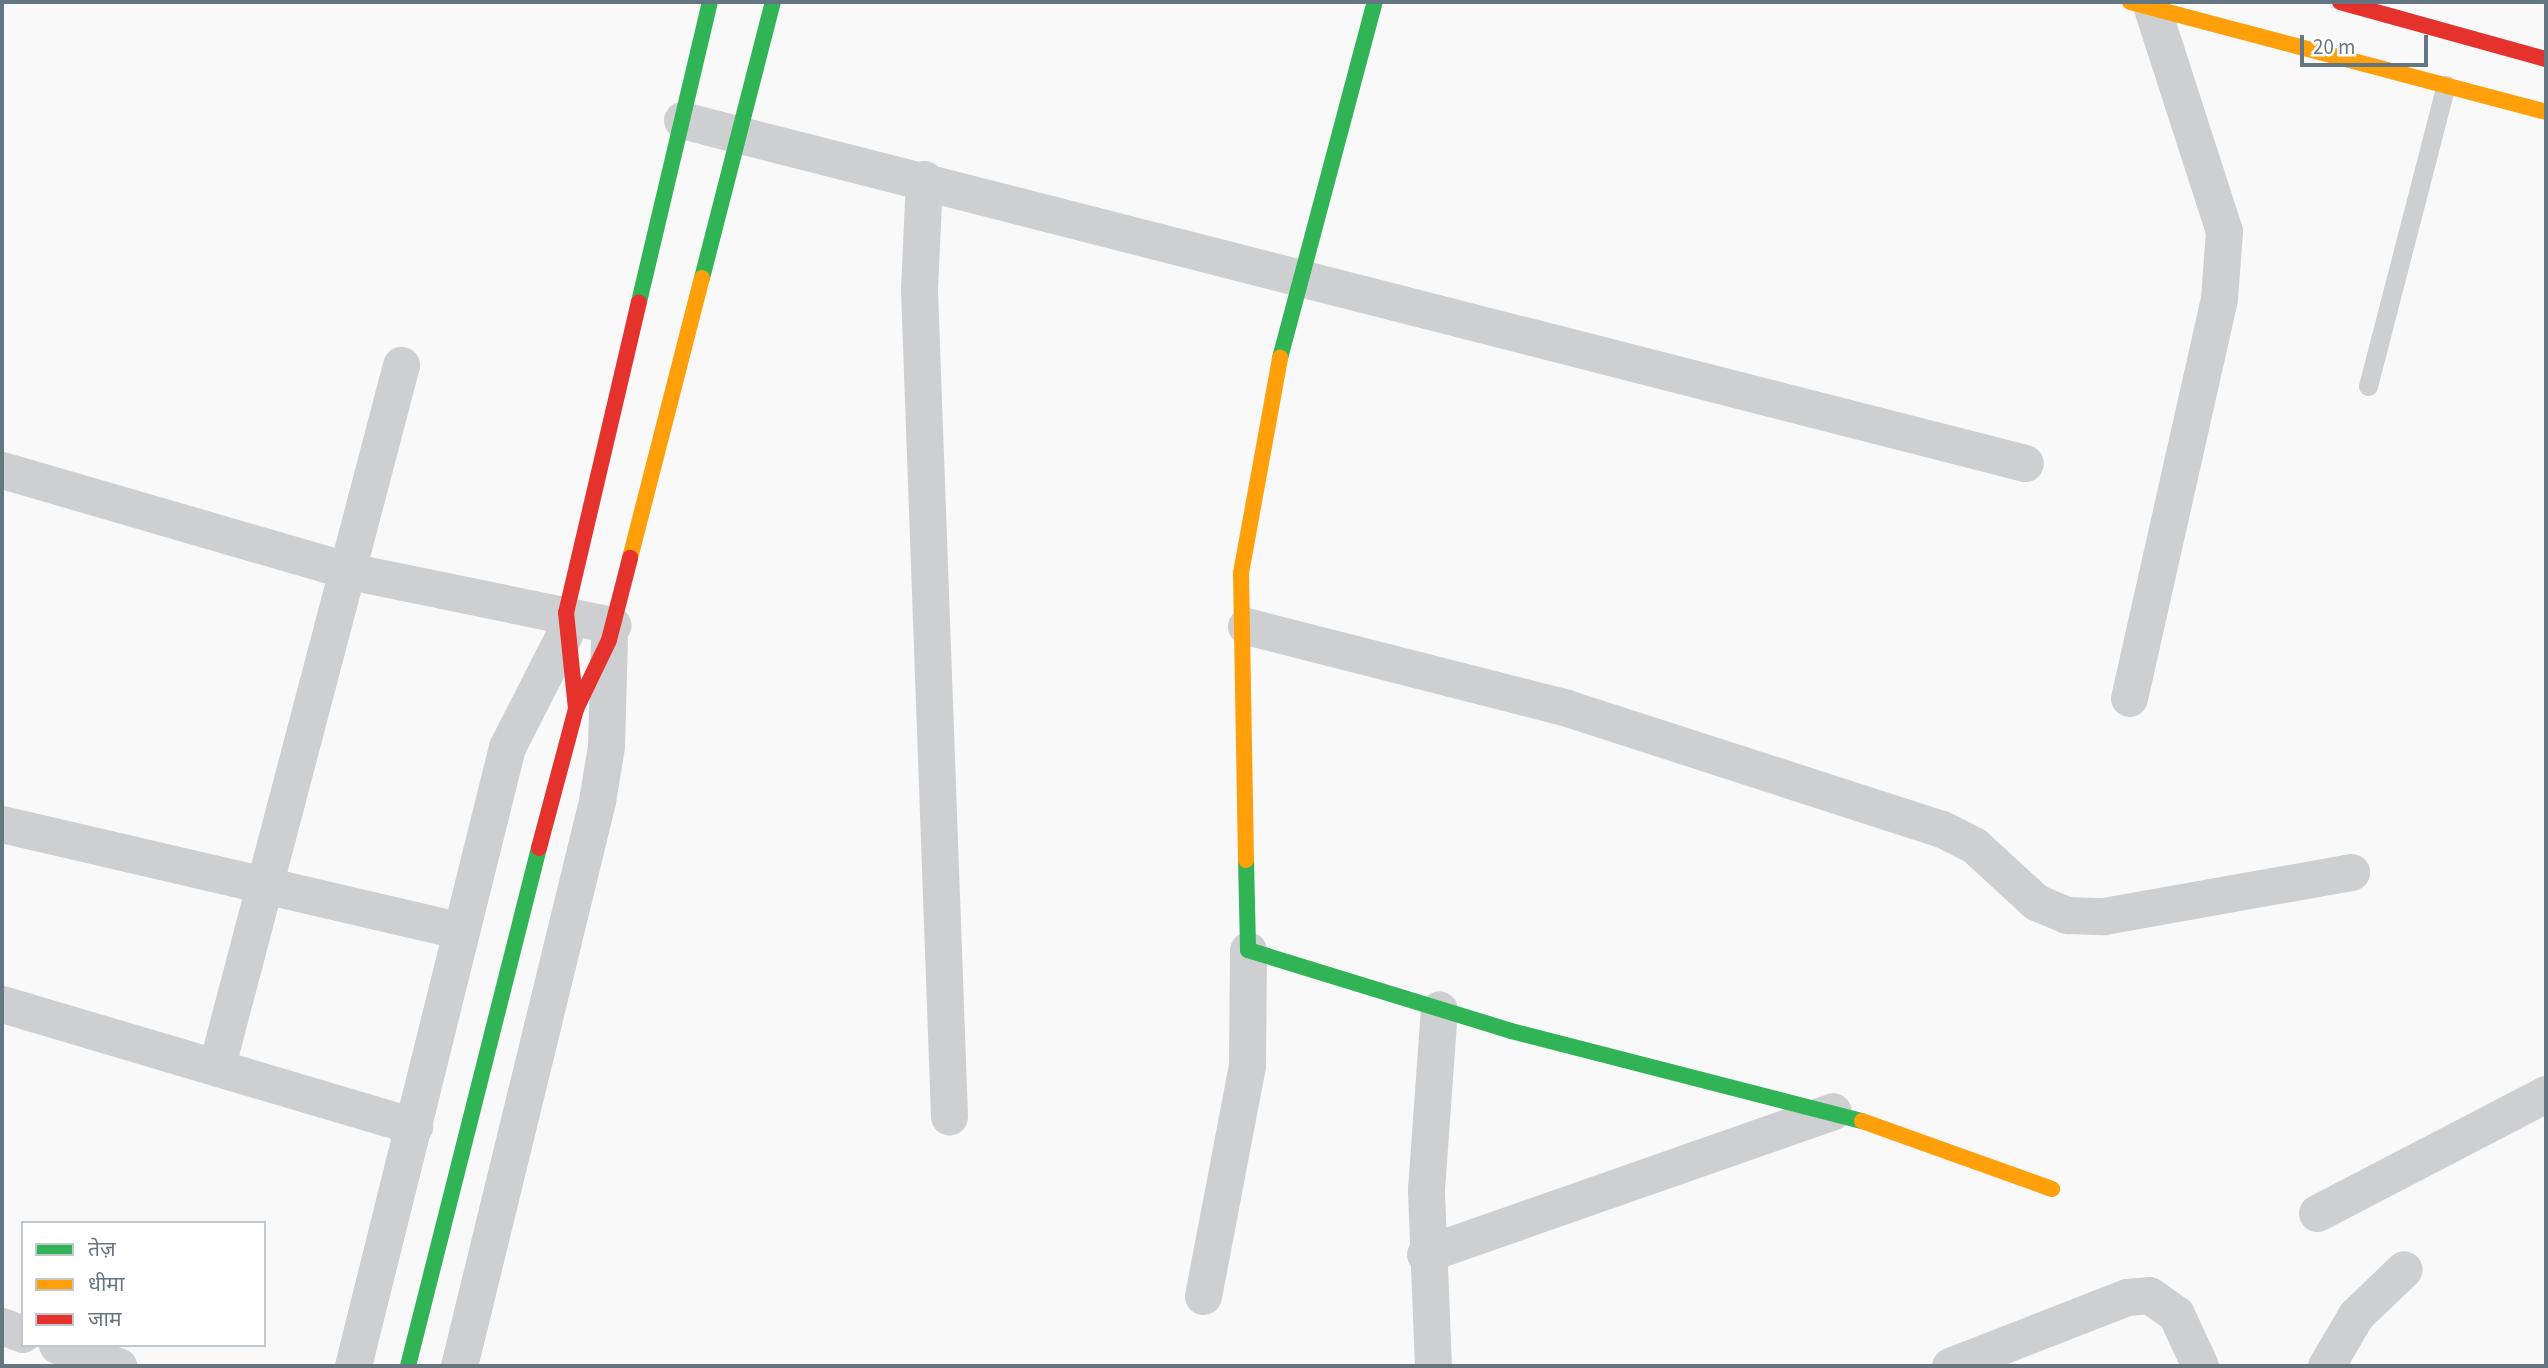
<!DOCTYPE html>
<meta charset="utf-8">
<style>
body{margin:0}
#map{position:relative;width:2548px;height:1368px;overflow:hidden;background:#f9f9f9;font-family:"Source Sans 3","Noto Sans Devanagari",sans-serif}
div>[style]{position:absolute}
.lane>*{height:19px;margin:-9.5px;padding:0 9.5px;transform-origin:9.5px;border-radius:9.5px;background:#cecfd0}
.street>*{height:37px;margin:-18.5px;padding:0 18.5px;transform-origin:18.5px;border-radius:18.5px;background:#cecfd0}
.fast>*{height:16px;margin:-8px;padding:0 8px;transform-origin:8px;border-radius:8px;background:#30b455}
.slow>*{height:16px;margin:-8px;padding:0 8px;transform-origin:8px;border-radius:8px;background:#ff9f0a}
.jam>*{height:16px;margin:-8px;padding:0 8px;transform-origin:8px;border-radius:8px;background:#e5322d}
span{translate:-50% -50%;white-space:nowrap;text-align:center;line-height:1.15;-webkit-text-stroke:7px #fff;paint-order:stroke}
.frame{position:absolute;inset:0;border:4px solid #657683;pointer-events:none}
.legend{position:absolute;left:21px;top:1221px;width:245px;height:126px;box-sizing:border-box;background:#fff;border:2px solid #c1c8cd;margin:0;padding:9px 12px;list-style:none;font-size:21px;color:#657683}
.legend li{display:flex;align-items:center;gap:14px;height:35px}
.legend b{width:35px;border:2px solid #c1c8cd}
.scale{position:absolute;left:2300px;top:35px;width:128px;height:32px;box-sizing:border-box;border:4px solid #657683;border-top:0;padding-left:9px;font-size:21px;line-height:24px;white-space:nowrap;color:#657683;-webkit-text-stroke:5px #fff;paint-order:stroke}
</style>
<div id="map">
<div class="lane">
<i style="left:2368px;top:386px;width:311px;rotate:-75.5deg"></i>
</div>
<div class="street">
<i style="left:682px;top:120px;width:1386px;rotate:14.33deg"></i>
<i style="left:924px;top:179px;width:111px;rotate:92.6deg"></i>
<i style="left:919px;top:290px;width:827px;rotate:87.92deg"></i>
<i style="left:2px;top:470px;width:361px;rotate:16.2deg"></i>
<i style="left:349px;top:571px;width:269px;rotate:11.6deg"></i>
<i style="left:1246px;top:626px;width:331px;rotate:14.3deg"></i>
<i style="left:1567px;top:708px;width:394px;rotate:17.9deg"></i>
<i style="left:1942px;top:829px;width:37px;rotate:27deg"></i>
<i style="left:1975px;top:846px;width:83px;rotate:42.6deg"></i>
<i style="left:2036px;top:902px;width:34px;rotate:23deg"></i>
<i style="left:2067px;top:915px;width:37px;rotate:2deg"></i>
<i style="left:2104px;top:916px;width:251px;rotate:-10.1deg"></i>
<i style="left:2129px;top:698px;width:410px;rotate:-77.3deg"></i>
<i style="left:2219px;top:298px;width:67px;rotate:-85.7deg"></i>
<i style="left:2224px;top:231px;width:234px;rotate:-107.9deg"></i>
<i style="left:2px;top:824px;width:469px;rotate:13.1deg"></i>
<i style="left:2px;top:1004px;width:430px;rotate:16.5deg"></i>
<i style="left:217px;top:1065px;width:724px;rotate:-75.27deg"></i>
<i style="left:2317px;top:1213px;width:258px;rotate:-27.5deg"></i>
<i style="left:1425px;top:1254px;width:432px;rotate:-19.3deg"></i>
<i style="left:1203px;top:1296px;width:235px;rotate:-79.2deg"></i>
<i style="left:1247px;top:1065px;width:115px;rotate:-89.5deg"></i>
<i style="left:2px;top:1326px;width:22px;rotate:21deg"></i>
<i style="left:57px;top:1345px;width:65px;rotate:19deg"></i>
<i style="left:353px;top:1366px;width:638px;rotate:-76.03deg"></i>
<i style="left:507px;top:747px;width:126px;rotate:-63deg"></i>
<i style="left:459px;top:1366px;width:582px;rotate:-76.27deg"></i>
<i style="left:597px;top:801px;width:56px;rotate:-80.7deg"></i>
<i style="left:606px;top:746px;width:106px;rotate:-88.4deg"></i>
<i style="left:1433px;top:1366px;width:177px;rotate:-92.3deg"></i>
<i style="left:1426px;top:1189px;width:180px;rotate:-85.9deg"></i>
<i style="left:1950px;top:1366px;width:190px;rotate:-21.3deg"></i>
<i style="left:2127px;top:1297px;width:22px;rotate:-5deg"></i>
<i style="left:2149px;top:1295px;width:33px;rotate:35deg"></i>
<i style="left:2176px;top:1314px;width:57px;rotate:65.2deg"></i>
<i style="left:2326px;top:1366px;width:59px;rotate:-59.5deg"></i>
<i style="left:2356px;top:1315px;width:66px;rotate:-43.8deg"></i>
</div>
<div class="fast">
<i style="left:702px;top:278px;width:285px;rotate:-75.6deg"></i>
<i style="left:639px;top:302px;width:308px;rotate:-76.7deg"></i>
<i style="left:1280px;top:358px;width:368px;rotate:-75.1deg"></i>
<i style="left:1246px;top:860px;width:90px;rotate:88.7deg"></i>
<i style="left:1248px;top:950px;width:275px;rotate:17.1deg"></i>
<i style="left:1511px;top:1031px;width:362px;rotate:14.4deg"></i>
<i style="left:408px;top:1366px;width:534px;rotate:-75.81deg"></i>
</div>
<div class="slow">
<i style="left:2130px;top:2px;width:430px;rotate:14.8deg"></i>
<i style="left:630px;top:558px;width:289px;rotate:-75.6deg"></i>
<i style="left:1246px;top:860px;width:287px;rotate:-91deg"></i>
<i style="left:1241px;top:573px;width:219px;rotate:-79.7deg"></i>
<i style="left:1862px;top:1121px;width:202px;rotate:19.7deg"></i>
</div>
<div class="jam">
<i style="left:2340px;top:2px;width:214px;rotate:15.5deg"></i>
<i style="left:576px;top:709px;width:97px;rotate:-95.9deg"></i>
<i style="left:566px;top:613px;width:319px;rotate:-76.8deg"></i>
<i style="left:539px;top:848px;width:144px;rotate:-75.1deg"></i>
<i style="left:576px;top:709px;width:76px;rotate:-64.4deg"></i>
<i style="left:609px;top:640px;width:85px;rotate:-75.6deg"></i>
</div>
<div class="frame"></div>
<ul class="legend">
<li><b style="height:9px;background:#30b455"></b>तेज़</li>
<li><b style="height:9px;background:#ff9f0a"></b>धीमा</li>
<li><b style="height:9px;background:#e5322d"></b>जाम</li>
</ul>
<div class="scale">20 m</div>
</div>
